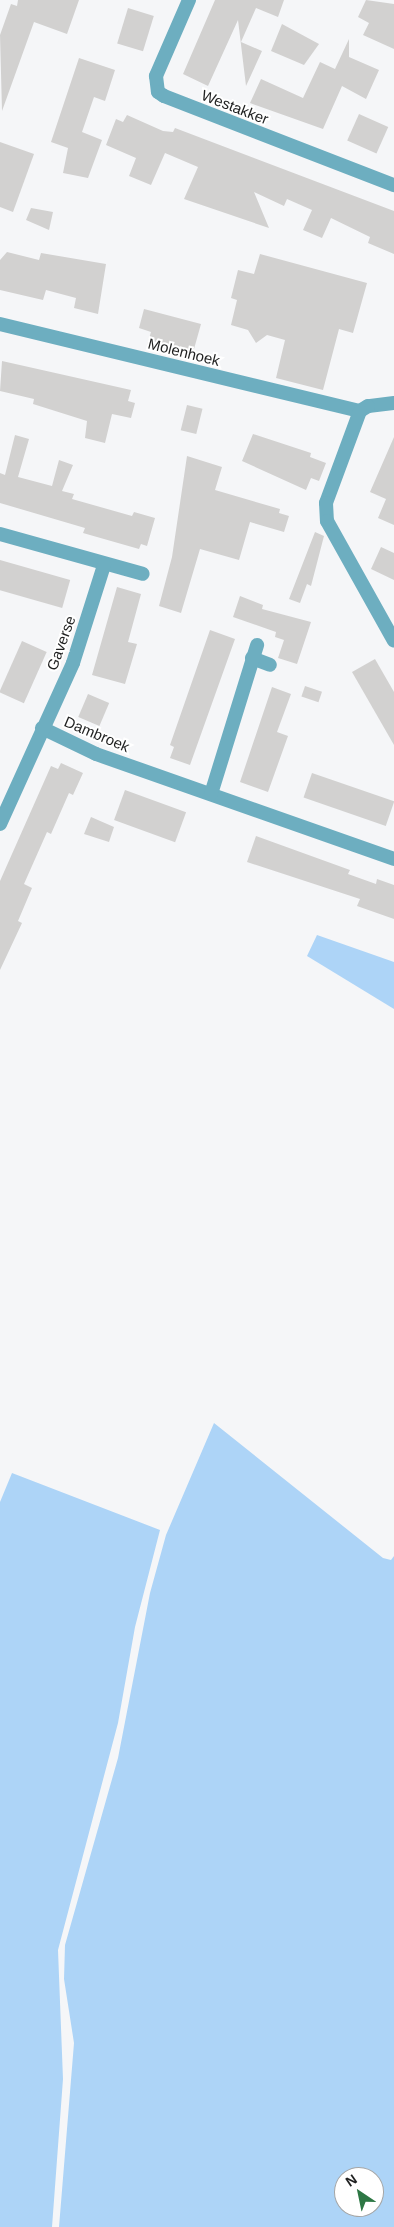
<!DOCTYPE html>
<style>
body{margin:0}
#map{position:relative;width:394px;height:2227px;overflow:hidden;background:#f5f6f8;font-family:Arial,sans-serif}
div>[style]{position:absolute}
.green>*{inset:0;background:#add4f7}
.building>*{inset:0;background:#d2d1d0;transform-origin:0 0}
.minor>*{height:14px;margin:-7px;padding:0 7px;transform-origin:7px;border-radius:7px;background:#6daec0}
span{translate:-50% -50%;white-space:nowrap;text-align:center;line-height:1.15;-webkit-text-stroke:4px #fff;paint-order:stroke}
.street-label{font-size:15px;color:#1f2020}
.north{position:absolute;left:334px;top:2167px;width:50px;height:50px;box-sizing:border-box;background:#fff;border:1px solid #a5a6a6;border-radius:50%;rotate:326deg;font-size:14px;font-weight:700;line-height:20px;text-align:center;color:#1f2020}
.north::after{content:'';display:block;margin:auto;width:18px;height:22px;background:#2d7744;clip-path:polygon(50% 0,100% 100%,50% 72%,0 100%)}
</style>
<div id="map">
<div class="green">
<i style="clip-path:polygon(317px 935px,394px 962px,394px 1009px,307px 956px)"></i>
<i style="clip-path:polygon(evenodd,214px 1423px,383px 1558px,391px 1560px,394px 1556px,394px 2227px,59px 2227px,74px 2043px,64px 1979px,65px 1945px,118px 1758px,150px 1593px,166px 1535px,214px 1423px,344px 2177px,374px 2177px,374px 2207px,344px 2207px,344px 2177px)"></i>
<i style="clip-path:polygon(12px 1473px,160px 1530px,135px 1627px,118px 1723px,58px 1950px,63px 2079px,52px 2227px,0 2227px,0 1502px)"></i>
</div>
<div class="building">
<i style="clip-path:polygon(18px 0,79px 0,67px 34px,34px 22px,2px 111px,0 35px,11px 4px,17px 6px)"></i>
<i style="clip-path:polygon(215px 0,284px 0,278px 17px,256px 8px,241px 42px,262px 51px,246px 86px,238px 20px,208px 86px,183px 74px)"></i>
<i style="clip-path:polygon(366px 0,394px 4px,394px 49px,363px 35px,369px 23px,358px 17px)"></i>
<i style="left:128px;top:8px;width:27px;height:37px;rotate:17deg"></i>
<i style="clip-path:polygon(282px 24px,319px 44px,304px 65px,271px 51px)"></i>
<i style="clip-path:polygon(349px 39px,349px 57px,379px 70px,366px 99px,342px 86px,323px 129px,250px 103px,261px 79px,303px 98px,320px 62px,335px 69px)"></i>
<i style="clip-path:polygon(79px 58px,115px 70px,105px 101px,94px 97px,82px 132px,102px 140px,88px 178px,63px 173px,68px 148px,51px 142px)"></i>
<i style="left:359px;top:114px;width:32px;height:29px;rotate:24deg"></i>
<i style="clip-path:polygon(127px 115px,163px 131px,173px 132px,175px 128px,394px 211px,394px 254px,368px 243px,370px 237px,331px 218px,322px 238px,303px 230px,312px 210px,287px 199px,284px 206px,254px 192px,269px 228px,184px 199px,198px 167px,165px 153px,151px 185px,129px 176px,136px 158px,106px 145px,116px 119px,123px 122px)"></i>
<i style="clip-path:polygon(0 142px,34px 154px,13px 212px,0 207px)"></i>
<i style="clip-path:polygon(31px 208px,53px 212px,49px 230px,26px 220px)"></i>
<i style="clip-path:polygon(7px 252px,39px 260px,41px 253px,106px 264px,98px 314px,74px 308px,76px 298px,46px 290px,43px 300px,0 290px,0 260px)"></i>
<i style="clip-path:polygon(260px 254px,367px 283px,353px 333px,339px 329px,323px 390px,276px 378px,285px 340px,267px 335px,256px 343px,248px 330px,231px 325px,237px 300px,231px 298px,238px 270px,254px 274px)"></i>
<i style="clip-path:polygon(144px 309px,201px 324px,194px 349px,169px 351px,147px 345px,151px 332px,139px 328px)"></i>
<i style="clip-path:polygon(2px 361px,131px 390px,128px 401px,135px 403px,131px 418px,112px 414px,105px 443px,85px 438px,87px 421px,33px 404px,34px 399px,0 391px)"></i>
<i style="left:187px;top:405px;width:16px;height:26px;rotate:14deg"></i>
<i style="clip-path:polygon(253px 434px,311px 453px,310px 457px,326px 463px,319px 481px,311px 478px,306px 490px,242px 461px)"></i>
<i style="clip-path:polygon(15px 435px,29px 439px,18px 477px,52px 486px,59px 460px,73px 465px,62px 491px,74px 494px,72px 499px,132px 516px,134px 512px,155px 518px,147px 546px,141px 544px,139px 549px,83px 533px,85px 528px,0 503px,0 473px,5px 475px)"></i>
<i style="clip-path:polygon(394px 437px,394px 525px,378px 518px,386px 499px,370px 492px)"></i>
<i style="clip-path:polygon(187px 456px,222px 467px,215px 490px,280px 509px,279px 513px,289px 516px,284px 532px,250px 522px,239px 560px,200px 549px,181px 613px,159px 606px,172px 557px)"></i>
<i style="clip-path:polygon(315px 532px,324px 536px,311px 586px,307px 584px,300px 603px,289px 599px)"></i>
<i style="clip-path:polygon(381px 547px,394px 553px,394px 580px,371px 569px)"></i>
<i style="left:0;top:560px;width:73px;height:29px;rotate:16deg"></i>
<i style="clip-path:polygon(117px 587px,141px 594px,128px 642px,137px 644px,125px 684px,92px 675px)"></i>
<i style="clip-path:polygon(240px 596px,263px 605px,262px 609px,311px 622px,297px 664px,278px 658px,284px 640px,275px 637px,276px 632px,233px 617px)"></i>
<i style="clip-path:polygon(210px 630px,235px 639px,190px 765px,170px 758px,174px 747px,170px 745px)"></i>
<i style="left:22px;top:641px;width:27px;height:56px;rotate:24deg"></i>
<i style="clip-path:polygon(375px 659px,394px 692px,394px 745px,352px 672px)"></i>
<i style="left:305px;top:686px;width:18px;height:11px;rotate:19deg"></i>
<i style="clip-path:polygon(272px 687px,291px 694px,277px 732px,288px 736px,268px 792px,240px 782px)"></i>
<i style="left:88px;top:694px;width:23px;height:25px;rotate:23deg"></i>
<i style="clip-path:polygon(61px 763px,83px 773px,73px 795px,69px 793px,51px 834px,47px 832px,24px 884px,32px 888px,18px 921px,22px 923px,0 970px,0 881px,51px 766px,58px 769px)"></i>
<i style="left:312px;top:773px;width:87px;height:26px;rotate:19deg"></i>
<i style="left:125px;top:790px;width:65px;height:32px;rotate:20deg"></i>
<i style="clip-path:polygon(91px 817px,114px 827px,109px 842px,84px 834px)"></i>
<i style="clip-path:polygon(256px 836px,350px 870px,348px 874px,376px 884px,377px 879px,394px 885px,394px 919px,357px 906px,360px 899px,247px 862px)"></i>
</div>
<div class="minor">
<i style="left:189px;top:0;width:83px;rotate:113.5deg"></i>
<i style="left:156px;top:76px;width:16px;rotate:83deg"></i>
<i style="left:158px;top:92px;width:7px;rotate:34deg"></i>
<i style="left:164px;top:96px;width:247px;rotate:21.2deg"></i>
<i style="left:0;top:324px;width:370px;rotate:13.6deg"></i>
<i style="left:394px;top:403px;width:26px;rotate:173deg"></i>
<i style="left:368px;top:406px;width:9px;rotate:148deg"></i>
<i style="left:360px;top:411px;width:98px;rotate:110.3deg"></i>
<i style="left:326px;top:503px;width:18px;rotate:87deg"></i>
<i style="left:327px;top:521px;width:137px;rotate:60.8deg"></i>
<i style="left:0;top:534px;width:148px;rotate:15.6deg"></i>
<i style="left:252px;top:658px;width:19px;rotate:21deg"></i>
<i style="left:42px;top:728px;width:60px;rotate:25.7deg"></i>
<i style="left:96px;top:754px;width:316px;rotate:19.4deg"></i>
<i style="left:211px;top:794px;width:156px;rotate:-72.8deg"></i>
<i style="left:0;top:824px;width:177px;rotate:-65.6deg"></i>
<i style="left:73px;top:663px;width:103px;rotate:-72.4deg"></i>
</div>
<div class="street-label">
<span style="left:235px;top:107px;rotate:21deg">Westakker</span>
<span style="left:184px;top:352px;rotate:14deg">Molenhoek</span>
<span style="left:61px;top:643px;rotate:-70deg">Gaverse</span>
<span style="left:97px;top:734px;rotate:23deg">Dambroek</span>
</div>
<div class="north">N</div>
</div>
